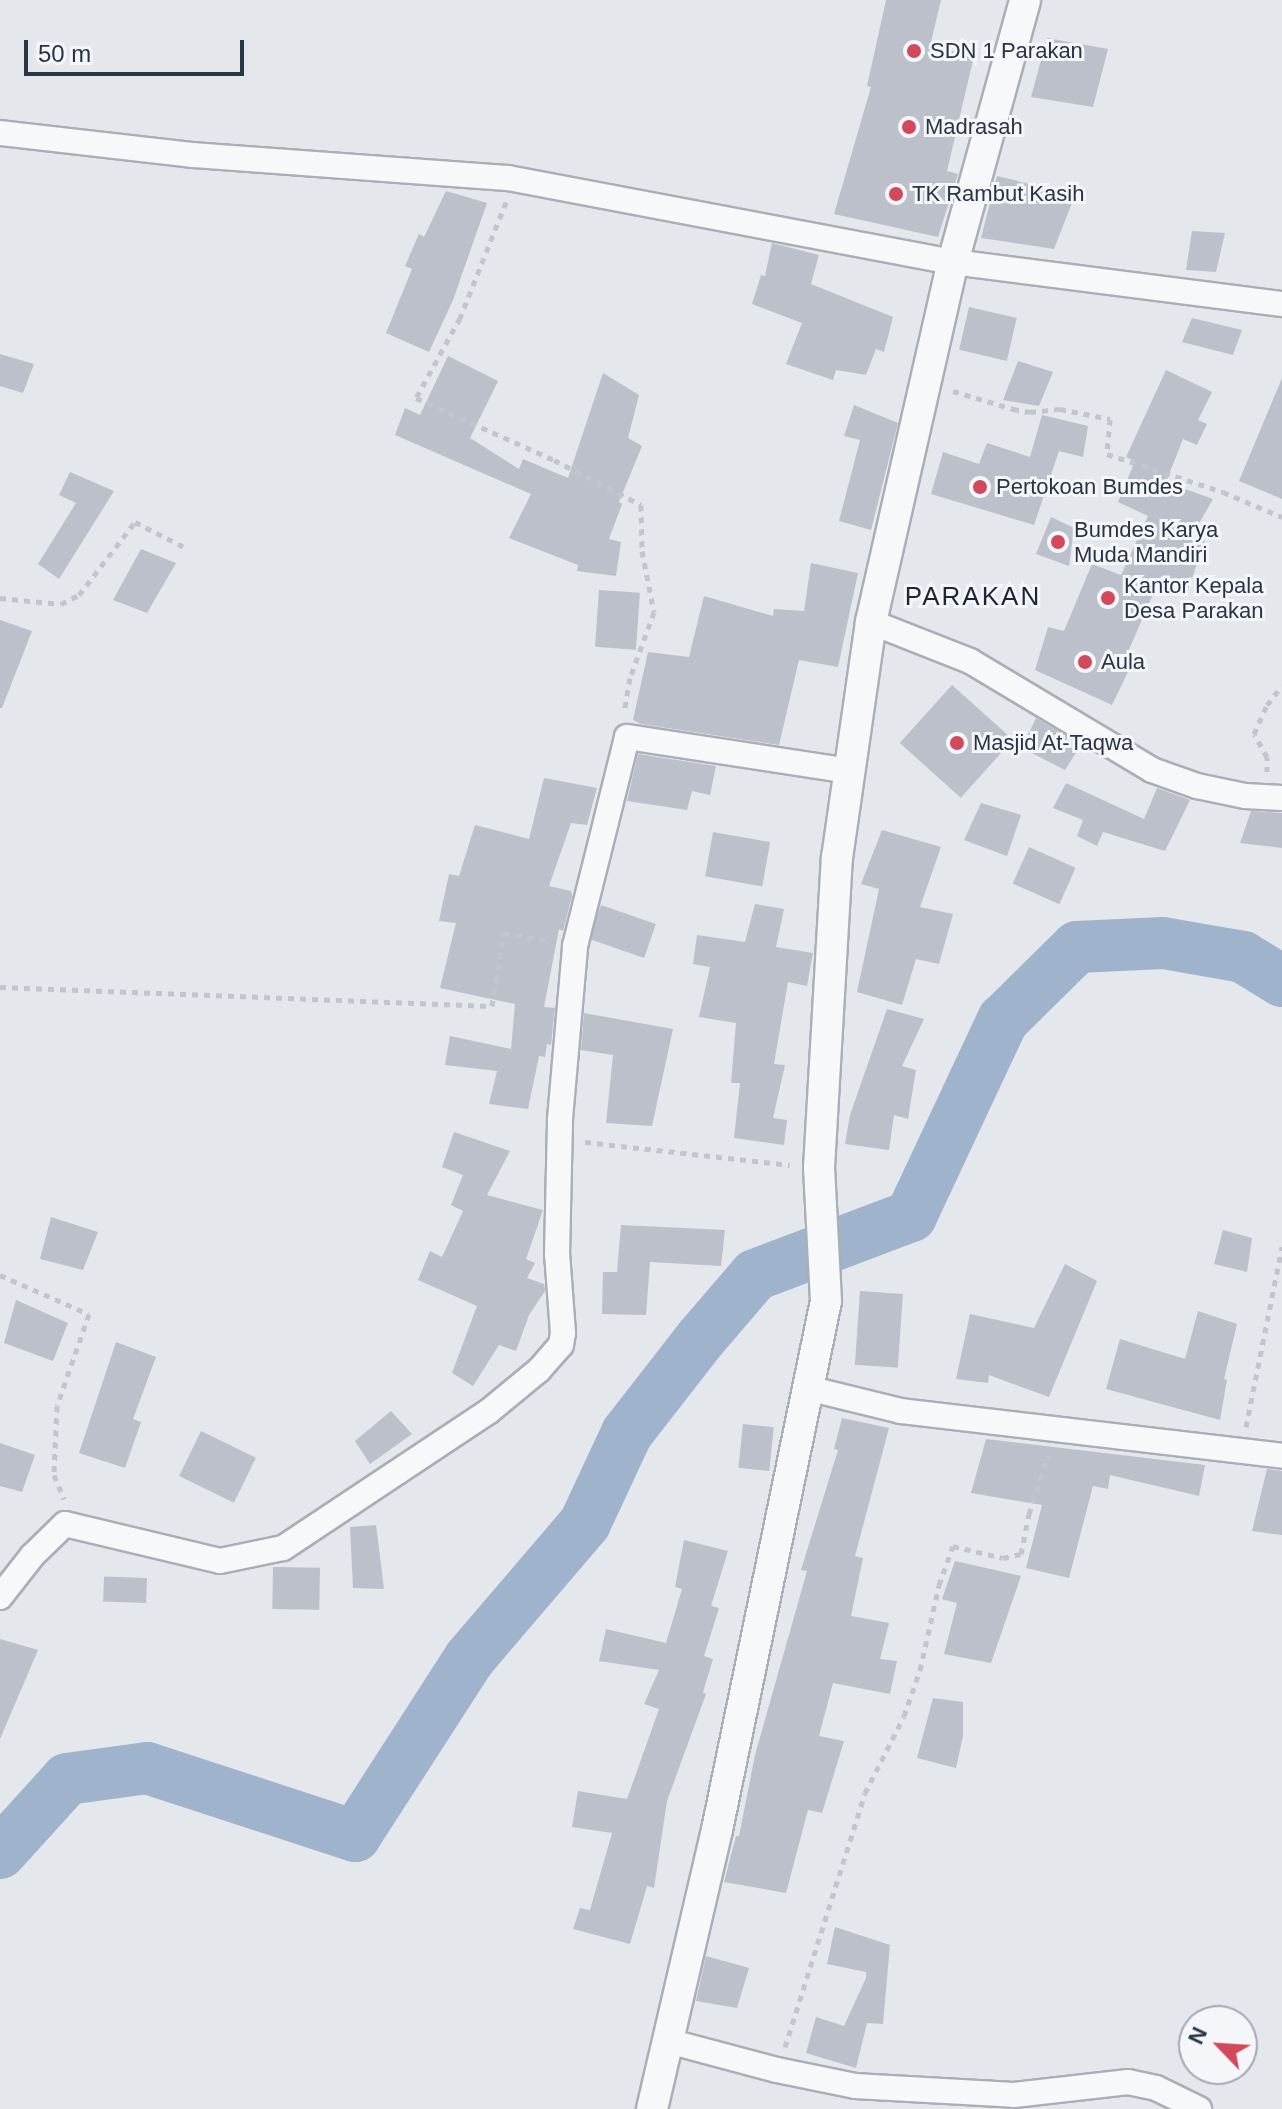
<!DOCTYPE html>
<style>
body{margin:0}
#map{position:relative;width:1282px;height:2109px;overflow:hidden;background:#e4e7ec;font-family:Arial,sans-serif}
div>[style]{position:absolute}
.river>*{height:52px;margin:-26px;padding:0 26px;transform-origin:26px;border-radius:26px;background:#9fb4cc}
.building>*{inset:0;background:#bbc0ca;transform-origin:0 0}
.path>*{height:5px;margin-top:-2.5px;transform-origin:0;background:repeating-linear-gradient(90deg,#c2c5cb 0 6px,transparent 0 12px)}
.roads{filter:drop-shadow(2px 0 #a9aeb7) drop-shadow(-2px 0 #a9aeb7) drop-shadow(0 2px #a9aeb7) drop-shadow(0 -2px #a9aeb7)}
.minor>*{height:24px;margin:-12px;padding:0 12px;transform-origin:12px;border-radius:12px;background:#f7f8fa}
.tertiary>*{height:30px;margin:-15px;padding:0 15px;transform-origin:15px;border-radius:15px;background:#f7f8fa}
.dots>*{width:22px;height:22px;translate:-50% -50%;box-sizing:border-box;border:4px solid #f4f6f9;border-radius:50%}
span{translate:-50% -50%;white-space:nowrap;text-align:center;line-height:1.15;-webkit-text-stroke:6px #f4f6f9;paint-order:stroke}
.poi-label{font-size:22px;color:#2b3445}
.left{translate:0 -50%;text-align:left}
.quarter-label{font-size:26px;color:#1d2536;letter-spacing:2px}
.north{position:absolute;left:1178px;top:2005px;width:80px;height:80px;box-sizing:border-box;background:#f4f6f9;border:2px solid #a4a8b1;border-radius:50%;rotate:295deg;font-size:22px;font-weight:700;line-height:32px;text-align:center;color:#2b3445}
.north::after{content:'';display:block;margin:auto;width:28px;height:36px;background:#d1495b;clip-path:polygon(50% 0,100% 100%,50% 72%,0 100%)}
.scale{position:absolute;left:24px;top:40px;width:220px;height:36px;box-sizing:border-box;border:4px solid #2b3445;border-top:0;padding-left:10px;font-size:24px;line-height:28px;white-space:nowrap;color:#2b3445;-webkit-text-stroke:6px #f4f6f9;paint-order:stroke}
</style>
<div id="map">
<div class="river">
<i style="left:0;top:1853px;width:100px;rotate:-47.8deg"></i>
<i style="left:67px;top:1779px;width:81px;rotate:-7.8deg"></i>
<i style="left:147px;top:1768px;width:219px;rotate:18.1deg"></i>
<i style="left:355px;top:1836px;width:211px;rotate:-57.2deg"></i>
<i style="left:469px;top:1659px;width:179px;rotate:-49.5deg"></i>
<i style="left:585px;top:1523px;width:99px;rotate:-65deg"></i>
<i style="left:627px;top:1433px;width:120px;rotate:-52.1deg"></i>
<i style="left:701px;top:1338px;width:83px;rotate:-49.4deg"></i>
<i style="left:755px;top:1275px;width:167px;rotate:-20.7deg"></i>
<i style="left:911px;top:1216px;width:217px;rotate:-64.9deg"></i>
<i style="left:1003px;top:1020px;width:104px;rotate:-44.6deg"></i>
<i style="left:1077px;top:947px;width:86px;rotate:-2.7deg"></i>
<i style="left:1163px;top:943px;width:81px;rotate:9.9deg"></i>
<i style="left:1243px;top:957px;width:46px;rotate:31.6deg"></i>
</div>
<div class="building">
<i style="clip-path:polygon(886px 0,941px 0,930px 46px,974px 56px,947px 171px,958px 174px,938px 237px,834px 214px,871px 87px,867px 86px)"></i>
<i style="clip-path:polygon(1047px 38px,1108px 49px,1093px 107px,1031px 97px)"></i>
<i style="clip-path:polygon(997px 176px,1075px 195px,1054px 249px,981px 238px)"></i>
<i style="clip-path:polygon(446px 191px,487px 203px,453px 300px,429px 352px,386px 333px,412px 269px,405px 266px,419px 234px,424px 237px)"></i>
<i style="clip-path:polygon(1192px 231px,1225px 233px,1216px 272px,1186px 270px)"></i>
<i style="clip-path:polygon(772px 243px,819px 255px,811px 284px,893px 317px,884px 352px,876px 349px,866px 375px,836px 370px,833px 380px,786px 364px,802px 323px,752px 304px,761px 275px,765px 276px)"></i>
<i style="left:969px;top:307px;width:49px;height:44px;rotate:13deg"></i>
<i style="clip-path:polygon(1192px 318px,1242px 330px,1233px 355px,1182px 342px)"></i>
<i style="clip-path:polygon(0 354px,34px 364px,23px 393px,0 386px)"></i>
<i style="clip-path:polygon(448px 356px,498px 381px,470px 438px,519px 469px,523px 459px,568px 478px,603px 373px,639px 395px,628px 438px,642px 446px,619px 502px,622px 504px,609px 539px,621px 542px,616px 576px,577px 571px,578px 565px,509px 538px,531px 494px,395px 435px,405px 408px,420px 415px)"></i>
<i style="clip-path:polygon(1018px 361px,1053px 372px,1039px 406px,1003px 400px)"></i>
<i style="clip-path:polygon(1166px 370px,1212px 392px,1198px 420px,1207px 424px,1197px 445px,1183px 439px,1166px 482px,1213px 499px,1192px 536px,1205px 541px,1189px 587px,1161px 576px,1128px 652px,1136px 655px,1112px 705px,1035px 670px,1048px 627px,1064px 631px,1092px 564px,1121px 575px,1148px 516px,1118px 502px,1135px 461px,1126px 457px)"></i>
<i style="clip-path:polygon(1282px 378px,1282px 499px,1239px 481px)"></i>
<i style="clip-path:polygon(854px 405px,898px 423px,871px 530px,839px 521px,860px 440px,844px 436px)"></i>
<i style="clip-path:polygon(1042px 415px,1088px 426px,1083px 457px,1059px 451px,1034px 525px,931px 494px,943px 452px,979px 464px,987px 443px,1030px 457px)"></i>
<i style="clip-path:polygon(70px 472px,114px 491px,59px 579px,38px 564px,76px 503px,59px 495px)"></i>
<i style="clip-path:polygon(1051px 517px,1074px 528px,1069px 566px,1036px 554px)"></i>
<i style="clip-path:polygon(141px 549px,176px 563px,147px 613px,113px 600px)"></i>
<i style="clip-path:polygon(811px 563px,858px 573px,838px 667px,799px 660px,779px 745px,641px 724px,633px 720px,648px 652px,689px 657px,704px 596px,773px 616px,774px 609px,804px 611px)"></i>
<i style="left:599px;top:590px;width:41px;height:57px;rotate:4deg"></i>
<i style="clip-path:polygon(0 620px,32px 631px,2px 708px,0 708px)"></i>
<i style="left:952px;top:685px;width:82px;height:78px;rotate:42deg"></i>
<i style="clip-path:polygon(1036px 718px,1081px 745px,1065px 770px,1022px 748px)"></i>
<i style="clip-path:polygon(638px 754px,716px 766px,710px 795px,692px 791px,687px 810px,627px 801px)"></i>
<i style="clip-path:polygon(544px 778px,597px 788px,587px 825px,571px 823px,549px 886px,571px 891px,572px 896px,563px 931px,559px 929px,544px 1007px,555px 1008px,551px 1045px,547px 1044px,545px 1057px,539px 1056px,528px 1109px,489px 1104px,497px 1071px,445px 1065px,450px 1036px,511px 1049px,515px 1004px,440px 988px,456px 923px,439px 921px,449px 874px,459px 876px,475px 825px,529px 839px)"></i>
<i style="clip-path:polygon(1066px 783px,1144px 819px,1157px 788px,1190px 800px,1165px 851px,1103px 832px,1097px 846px,1077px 836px,1083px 820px,1053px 808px)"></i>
<i style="clip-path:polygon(981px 803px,1021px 815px,1007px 856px,964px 840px)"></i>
<i style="clip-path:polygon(1251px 811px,1282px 813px,1282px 848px,1240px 843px)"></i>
<i style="clip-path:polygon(882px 830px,941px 847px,920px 907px,953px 914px,939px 964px,916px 959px,902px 1005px,857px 992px,879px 889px,861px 884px)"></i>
<i style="left:713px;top:832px;width:58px;height:45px;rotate:10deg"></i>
<i style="left:1029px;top:847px;width:51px;height:40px;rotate:24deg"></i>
<i style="clip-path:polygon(755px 904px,784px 909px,776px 947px,813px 953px,807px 986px,788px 982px,774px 1064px,785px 1065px,773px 1118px,787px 1120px,784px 1145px,734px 1138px,740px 1083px,731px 1083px,736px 1023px,699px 1017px,710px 967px,693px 964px,697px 935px,745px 942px)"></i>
<i style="left:601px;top:905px;width:58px;height:36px;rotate:19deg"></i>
<i style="clip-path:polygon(887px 1009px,924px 1019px,902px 1066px,916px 1070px,908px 1119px,894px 1115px,889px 1150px,845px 1144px,850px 1115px)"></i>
<i style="clip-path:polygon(584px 1013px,673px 1029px,652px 1126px,606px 1123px,613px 1055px,581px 1050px)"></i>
<i style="clip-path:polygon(454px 1132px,510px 1151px,487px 1195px,543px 1210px,526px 1259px,535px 1263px,527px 1278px,544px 1284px,545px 1291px,529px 1315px,516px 1351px,499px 1345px,473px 1386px,452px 1373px,477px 1306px,418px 1280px,430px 1251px,442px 1257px,463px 1211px,451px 1205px,463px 1175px,442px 1167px)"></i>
<i style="clip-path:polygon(51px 1217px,98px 1232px,83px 1270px,40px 1259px)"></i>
<i style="clip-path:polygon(621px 1225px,725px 1230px,721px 1266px,650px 1262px,646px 1315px,602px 1314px,603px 1272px,617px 1272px)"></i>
<i style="clip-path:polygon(1223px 1230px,1252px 1238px,1247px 1272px,1214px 1264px)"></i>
<i style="clip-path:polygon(1065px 1264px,1097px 1281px,1049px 1397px,989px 1375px,988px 1383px,956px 1379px,970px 1314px,1034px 1328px)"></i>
<i style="left:860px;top:1291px;width:43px;height:74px;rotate:4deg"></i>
<i style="clip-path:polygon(16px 1300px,68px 1323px,53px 1361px,4px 1343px)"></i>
<i style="clip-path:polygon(1198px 1311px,1237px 1324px,1224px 1379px,1227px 1380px,1220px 1420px,1106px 1389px,1120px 1339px,1185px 1359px)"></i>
<i style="clip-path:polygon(116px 1342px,156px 1357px,133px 1419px,141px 1422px,125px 1468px,79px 1453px)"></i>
<i style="clip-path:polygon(391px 1411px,412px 1434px,370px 1464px,355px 1441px)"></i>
<i style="clip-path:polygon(842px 1418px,889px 1428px,855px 1556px,863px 1558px,851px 1616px,889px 1623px,880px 1659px,897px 1661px,890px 1694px,833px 1683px,819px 1736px,844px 1741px,822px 1813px,808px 1810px,786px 1893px,724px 1882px,736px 1836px,739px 1836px,755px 1755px,807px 1571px,801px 1570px,838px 1450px,834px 1449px)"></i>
<i style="left:743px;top:1424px;width:31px;height:44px;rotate:6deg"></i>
<i style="left:201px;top:1431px;width:61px;height:50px;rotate:26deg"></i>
<i style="clip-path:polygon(986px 1439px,1205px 1465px,1199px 1496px,1110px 1475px,1108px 1489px,1093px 1486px,1069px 1578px,1026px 1568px,1042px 1505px,971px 1493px)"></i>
<i style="clip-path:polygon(0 1443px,35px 1455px,22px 1492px,0 1486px)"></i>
<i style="clip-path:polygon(1267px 1469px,1282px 1471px,1282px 1535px,1252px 1531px)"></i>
<i style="clip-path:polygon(376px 1525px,384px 1589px,353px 1588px,350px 1527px)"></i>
<i style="clip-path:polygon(684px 1540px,728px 1551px,711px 1606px,719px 1608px,704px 1656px,713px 1659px,703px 1692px,706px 1694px,667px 1801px,654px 1888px,647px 1886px,630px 1944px,573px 1929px,580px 1908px,590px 1910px,612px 1833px,572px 1827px,578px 1791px,627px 1799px,659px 1709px,644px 1704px,659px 1670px,599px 1661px,606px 1629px,666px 1643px,682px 1589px,675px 1587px)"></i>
<i style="clip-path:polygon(955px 1561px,1021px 1576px,991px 1663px,944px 1654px,957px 1603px,942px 1599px)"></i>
<i style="left:273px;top:1567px;width:47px;height:42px;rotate:1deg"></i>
<i style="left:147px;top:1578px;width:25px;height:43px;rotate:92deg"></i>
<i style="clip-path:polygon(0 1639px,38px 1650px,0 1739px)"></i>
<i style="clip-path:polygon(933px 1698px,963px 1702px,963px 1736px,956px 1768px,917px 1758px)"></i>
<i style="clip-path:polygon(835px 1927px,890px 1945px,883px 2024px,867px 2023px,856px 2068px,806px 2053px,816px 2017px,844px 2026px,866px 1978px,866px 1972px,827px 1964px)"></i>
<i style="clip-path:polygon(706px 1956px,749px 1968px,737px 2008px,696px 2001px)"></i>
</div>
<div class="path">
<i style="left:506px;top:202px;width:125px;rotate:111.6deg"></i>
<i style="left:460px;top:318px;width:91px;rotate:118.8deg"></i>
<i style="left:416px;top:398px;width:151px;rotate:24.2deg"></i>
<i style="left:554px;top:460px;width:98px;rotate:27.3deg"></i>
<i style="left:641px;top:505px;width:46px;rotate:88.8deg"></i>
<i style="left:642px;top:551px;width:62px;rotate:78.9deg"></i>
<i style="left:654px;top:612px;width:70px;rotate:110deg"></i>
<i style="left:630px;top:678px;width:35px;rotate:100deg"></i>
<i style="left:953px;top:391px;width:63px;rotate:16.7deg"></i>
<i style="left:1013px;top:409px;width:17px;rotate:10deg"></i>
<i style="left:1030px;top:412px;width:30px;rotate:-6deg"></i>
<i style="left:1060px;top:409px;width:51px;rotate:11.3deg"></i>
<i style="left:1110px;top:419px;width:35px;rotate:95deg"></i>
<i style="left:1107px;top:454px;width:122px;rotate:18.1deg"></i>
<i style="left:1223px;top:492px;width:64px;rotate:23deg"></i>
<i style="left:0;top:598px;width:61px;rotate:5.6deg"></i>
<i style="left:61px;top:604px;width:20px;rotate:-27deg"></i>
<i style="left:79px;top:595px;width:92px;rotate:-52.5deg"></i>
<i style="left:135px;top:522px;width:55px;rotate:27deg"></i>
<i style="left:1267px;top:772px;width:15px;rotate:-90deg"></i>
<i style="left:1267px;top:757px;width:26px;rotate:-119deg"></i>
<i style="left:1254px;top:734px;width:32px;rotate:-66deg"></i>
<i style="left:1267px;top:705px;width:24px;rotate:-52deg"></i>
<i style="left:0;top:987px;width:492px;rotate:2.2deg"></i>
<i style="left:492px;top:1006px;width:74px;rotate:-80.7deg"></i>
<i style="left:504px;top:933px;width:48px;rotate:9.7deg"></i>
<i style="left:585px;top:1142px;width:206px;rotate:6.4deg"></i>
<i style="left:0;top:1275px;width:97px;rotate:23.7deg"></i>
<i style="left:89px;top:1314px;width:97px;rotate:109.2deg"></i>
<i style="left:57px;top:1406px;width:69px;rotate:92.5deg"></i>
<i style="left:54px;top:1475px;width:26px;rotate:67deg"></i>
<i style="left:1246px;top:1427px;width:184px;rotate:-78.7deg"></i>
<i style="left:785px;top:2047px;width:266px;rotate:-72.5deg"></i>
<i style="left:865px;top:1793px;width:86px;rotate:-63.1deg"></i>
<i style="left:904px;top:1716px;width:49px;rotate:-70.8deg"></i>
<i style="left:920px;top:1670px;width:87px;rotate:-77.4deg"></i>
<i style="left:939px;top:1585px;width:41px;rotate:-70.3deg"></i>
<i style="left:953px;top:1546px;width:51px;rotate:13.5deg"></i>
<i style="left:1003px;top:1558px;width:18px;rotate:-13deg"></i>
<i style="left:1021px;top:1554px;width:41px;rotate:-78.7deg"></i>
<i style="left:1029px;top:1514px;width:62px;rotate:-72.1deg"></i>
</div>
<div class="roads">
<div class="minor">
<i style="left:0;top:133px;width:194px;rotate:6.5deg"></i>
<i style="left:193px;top:155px;width:316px;rotate:4.2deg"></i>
<i style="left:508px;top:178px;width:453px;rotate:10.7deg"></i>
<i style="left:953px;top:262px;width:332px;rotate:7.3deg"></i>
<i style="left:871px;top:622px;width:106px;rotate:21.5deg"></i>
<i style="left:970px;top:661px;width:212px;rotate:30.9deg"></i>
<i style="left:1152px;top:770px;width:48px;rotate:19.6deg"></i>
<i style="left:1197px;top:786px;width:49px;rotate:11.8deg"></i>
<i style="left:1245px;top:796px;width:37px;rotate:3deg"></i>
<i style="left:807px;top:1388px;width:97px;rotate:13.7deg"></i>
<i style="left:901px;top:1411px;width:384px;rotate:6.7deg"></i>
<i style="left:0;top:1597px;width:52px;rotate:-52deg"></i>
<i style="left:32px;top:1556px;width:46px;rotate:-44.1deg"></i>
<i style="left:65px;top:1524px;width:159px;rotate:13.4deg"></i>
<i style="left:220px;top:1561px;width:64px;rotate:-11.7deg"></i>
<i style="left:283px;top:1548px;width:246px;rotate:-33.6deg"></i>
<i style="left:488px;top:1412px;width:66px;rotate:-39.5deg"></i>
<i style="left:539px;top:1370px;width:33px;rotate:-49deg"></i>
<i style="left:561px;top:1345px;width:12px;rotate:-81deg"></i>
<i style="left:563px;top:1333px;width:79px;rotate:-94.3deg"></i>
<i style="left:557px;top:1254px;width:135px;rotate:-88.7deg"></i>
<i style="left:560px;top:1119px;width:174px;rotate:-85deg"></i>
<i style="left:575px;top:946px;width:215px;rotate:-76deg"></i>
<i style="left:627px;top:737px;width:224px;rotate:8.7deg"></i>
<i style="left:668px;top:2041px;width:113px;rotate:14.9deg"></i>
<i style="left:777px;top:2070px;width:80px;rotate:11.6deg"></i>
<i style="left:855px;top:2086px;width:159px;rotate:3.2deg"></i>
<i style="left:1014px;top:2095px;width:115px;rotate:-6.5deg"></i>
<i style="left:1128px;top:2082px;width:29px;rotate:12deg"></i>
<i style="left:1156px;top:2088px;width:48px;rotate:26deg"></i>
</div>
<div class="tertiary">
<i style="left:652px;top:2109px;width:286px;rotate:-76.9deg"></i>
<i style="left:717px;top:1830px;width:540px;rotate:-78.36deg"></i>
<i style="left:826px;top:1301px;width:133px;rotate:-93deg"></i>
<i style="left:819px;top:1168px;width:311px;rotate:-86.7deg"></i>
<i style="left:837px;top:858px;width:238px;rotate:-81.8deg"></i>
<i style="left:871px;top:622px;width:369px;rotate:-77.2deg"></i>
<i style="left:953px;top:262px;width:272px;rotate:-74.6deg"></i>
</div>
</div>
<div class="dots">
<i style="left:914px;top:51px;background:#d1495b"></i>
<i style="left:909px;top:127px;background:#d1495b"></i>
<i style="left:896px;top:194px;background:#d1495b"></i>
<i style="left:980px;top:487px;background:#d1495b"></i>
<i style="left:1058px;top:542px;background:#d1495b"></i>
<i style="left:1108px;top:598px;background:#d1495b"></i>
<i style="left:1085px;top:662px;background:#d1495b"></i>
<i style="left:957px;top:743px;background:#d1495b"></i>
</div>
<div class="poi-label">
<span class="left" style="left:930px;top:51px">SDN 1 Parakan</span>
<span class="left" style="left:925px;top:127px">Madrasah</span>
<span class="left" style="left:912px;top:194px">TK Rambut Kasih</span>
<span class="left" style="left:996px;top:487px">Pertokoan Bumdes</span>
<span class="left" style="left:1074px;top:542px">Bumdes Karya<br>Muda Mandiri</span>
<span class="left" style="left:1124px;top:598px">Kantor Kepala<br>Desa Parakan</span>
<span class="left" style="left:1101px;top:662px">Aula</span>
<span class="left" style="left:973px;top:743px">Masjid At-Taqwa</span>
</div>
<div class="quarter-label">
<span style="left:973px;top:597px">PARAKAN</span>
</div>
<div class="north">N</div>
<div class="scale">50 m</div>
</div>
